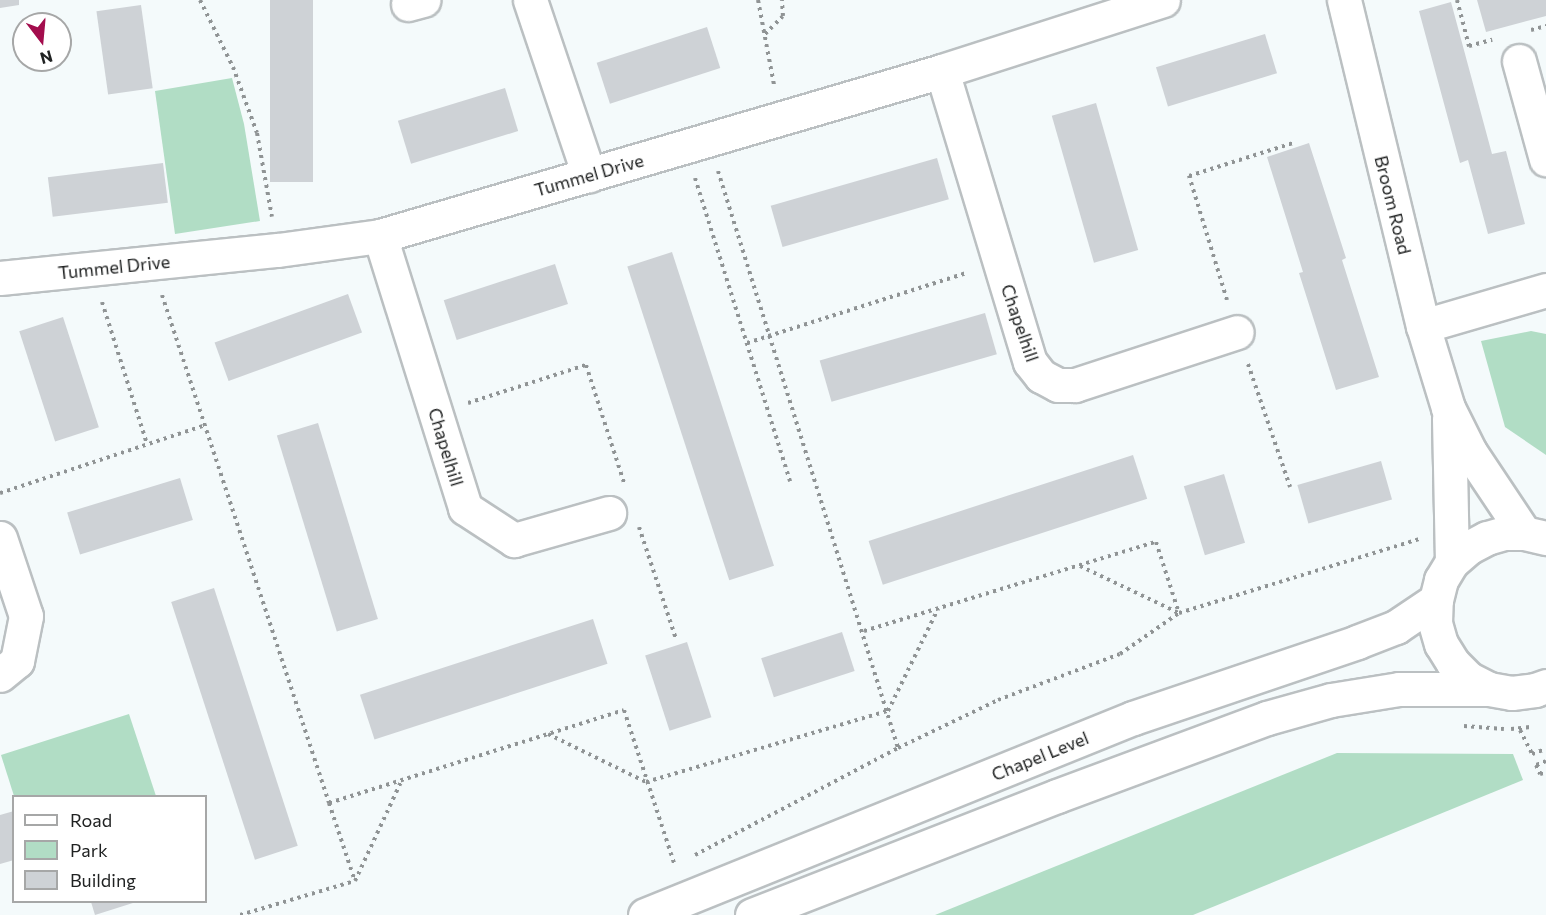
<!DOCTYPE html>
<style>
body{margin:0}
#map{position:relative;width:1546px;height:915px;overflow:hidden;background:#f4fafb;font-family:Commissioner,sans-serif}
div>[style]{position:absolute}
.green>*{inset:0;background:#b1ddc5}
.building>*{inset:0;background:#ced2d6;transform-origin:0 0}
.path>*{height:4px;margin-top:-2px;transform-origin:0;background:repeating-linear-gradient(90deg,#909495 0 3px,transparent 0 7.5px)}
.roads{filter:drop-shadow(2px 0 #bbc0c2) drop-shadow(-2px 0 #bbc0c2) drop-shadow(0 2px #bbc0c2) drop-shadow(0 -2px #bbc0c2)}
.minor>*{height:33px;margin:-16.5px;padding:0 16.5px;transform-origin:16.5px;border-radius:16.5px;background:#fff}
.major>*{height:33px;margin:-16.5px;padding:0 16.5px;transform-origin:16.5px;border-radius:16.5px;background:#fff}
span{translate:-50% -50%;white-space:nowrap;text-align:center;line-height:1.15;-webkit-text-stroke:6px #fff;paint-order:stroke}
.street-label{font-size:18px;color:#202222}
.legend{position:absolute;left:12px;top:795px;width:195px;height:108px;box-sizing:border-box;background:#fff;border:2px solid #a6a7a7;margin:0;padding:8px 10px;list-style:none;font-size:18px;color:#202222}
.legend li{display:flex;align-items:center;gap:12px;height:30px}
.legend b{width:30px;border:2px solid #a6a7a7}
.north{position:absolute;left:12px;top:12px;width:60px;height:60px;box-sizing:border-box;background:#fff;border:2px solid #a6a7a7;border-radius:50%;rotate:164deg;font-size:16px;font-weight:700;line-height:24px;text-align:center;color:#202222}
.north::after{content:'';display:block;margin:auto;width:21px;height:27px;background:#a30d4d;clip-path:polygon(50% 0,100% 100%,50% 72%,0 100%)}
</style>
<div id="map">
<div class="green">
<i style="clip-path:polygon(232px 78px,244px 124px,260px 221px,175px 234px,155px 91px)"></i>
<i style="clip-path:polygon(1531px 331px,1546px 334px,1546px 455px,1505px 427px,1481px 341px)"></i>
<i style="clip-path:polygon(129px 714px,156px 796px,14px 796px,1px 755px)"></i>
<i style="clip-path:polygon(1337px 753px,1513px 754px,1523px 780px,1193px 915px,935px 915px)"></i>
</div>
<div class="building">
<i style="clip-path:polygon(0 0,19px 0,19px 5px,0 8px)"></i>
<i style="left:270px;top:0;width:43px;height:182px"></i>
<i style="clip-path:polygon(1477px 0,1546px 0,1546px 16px,1486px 32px)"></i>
<i style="clip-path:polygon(1451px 2px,1492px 154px,1506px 151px,1525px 224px,1488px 234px,1468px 160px,1460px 163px,1419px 11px)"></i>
<i style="left:141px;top:5px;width:84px;height:45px;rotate:82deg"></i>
<i style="left:707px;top:27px;width:43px;height:116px;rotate:72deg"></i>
<i style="left:1265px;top:34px;width:41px;height:114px;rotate:73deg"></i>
<i style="left:505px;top:88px;width:45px;height:112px;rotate:73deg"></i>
<i style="left:1096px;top:103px;width:153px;height:46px;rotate:74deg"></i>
<i style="clip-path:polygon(1309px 143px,1346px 258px,1342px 260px,1379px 377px,1336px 390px,1299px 273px,1303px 272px,1267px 157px)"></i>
<i style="left:937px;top:158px;width:43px;height:173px;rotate:74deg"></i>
<i style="left:163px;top:163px;width:40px;height:116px;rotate:83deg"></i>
<i style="left:672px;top:252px;width:330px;height:47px;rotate:72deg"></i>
<i style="left:555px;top:264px;width:42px;height:117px;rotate:72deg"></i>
<i style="left:348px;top:294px;width:41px;height:142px;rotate:70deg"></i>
<i style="left:985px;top:313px;width:43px;height:172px;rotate:74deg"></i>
<i style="left:63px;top:317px;width:116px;height:46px;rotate:72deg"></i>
<i style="left:318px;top:423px;width:205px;height:43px;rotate:73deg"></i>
<i style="left:1133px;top:455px;width:46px;height:278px;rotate:72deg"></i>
<i style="left:1381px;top:461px;width:40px;height:87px;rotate:74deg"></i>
<i style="left:1224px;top:474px;width:72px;height:42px;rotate:73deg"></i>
<i style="left:180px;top:478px;width:44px;height:118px;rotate:73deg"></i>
<i style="left:214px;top:588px;width:271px;height:45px;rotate:72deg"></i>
<i style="left:593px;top:619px;width:47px;height:245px;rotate:72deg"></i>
<i style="left:842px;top:632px;width:41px;height:85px;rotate:72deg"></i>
<i style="left:687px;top:642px;width:79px;height:44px;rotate:72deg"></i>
<i style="clip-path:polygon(14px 811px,14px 860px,0 864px,0 815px)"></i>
<i style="clip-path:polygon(91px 902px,136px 902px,95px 915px)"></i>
</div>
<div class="path">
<i style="left:200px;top:0;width:75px;rotate:63.8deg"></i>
<i style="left:233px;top:67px;width:70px;rotate:70deg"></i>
<i style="left:257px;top:133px;width:85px;rotate:79.9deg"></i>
<i style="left:758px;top:0;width:86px;rotate:79.3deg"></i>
<i style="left:1457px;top:0;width:48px;rotate:75.4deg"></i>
<i style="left:1469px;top:46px;width:24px;rotate:-15deg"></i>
<i style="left:1531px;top:30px;width:16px;rotate:-15deg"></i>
<i style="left:765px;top:34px;width:25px;rotate:-45deg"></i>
<i style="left:783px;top:16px;width:16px;rotate:-94deg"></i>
<i style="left:718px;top:171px;width:604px;rotate:72.67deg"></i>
<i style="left:898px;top:748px;width:111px;rotate:-25.6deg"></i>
<i style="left:998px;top:700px;width:130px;rotate:-20.7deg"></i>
<i style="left:1120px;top:654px;width:72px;rotate:-34.8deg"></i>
<i style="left:1179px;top:613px;width:251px;rotate:-17.1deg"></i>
<i style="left:695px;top:178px;width:318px;rotate:72.6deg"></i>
<i style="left:162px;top:295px;width:535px;rotate:71.8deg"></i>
<i style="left:329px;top:803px;width:309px;rotate:-17.5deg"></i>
<i style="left:624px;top:710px;width:164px;rotate:71.9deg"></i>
<i style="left:1227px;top:300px;width:130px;rotate:-107deg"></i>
<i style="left:1189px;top:176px;width:112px;rotate:-17.6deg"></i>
<i style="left:102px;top:302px;width:149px;rotate:72.4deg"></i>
<i style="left:747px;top:343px;width:231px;rotate:-17.7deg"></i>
<i style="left:1248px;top:364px;width:130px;rotate:71.1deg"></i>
<i style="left:468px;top:403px;width:124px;rotate:-17.9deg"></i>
<i style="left:586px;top:365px;width:124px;rotate:72.1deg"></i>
<i style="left:0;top:493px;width:217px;rotate:-18.3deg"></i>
<i style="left:639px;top:527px;width:118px;rotate:71.7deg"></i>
<i style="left:1080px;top:566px;width:110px;rotate:25.4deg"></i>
<i style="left:864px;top:631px;width:305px;rotate:-17deg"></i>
<i style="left:1156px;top:542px;width:75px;rotate:72.1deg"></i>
<i style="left:1464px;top:726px;width:40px;rotate:4.3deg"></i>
<i style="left:1511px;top:729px;width:20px;rotate:-6deg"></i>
<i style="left:1520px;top:730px;width:27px;rotate:63deg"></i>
<i style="left:1532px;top:754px;width:15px;rotate:-20deg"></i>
<i style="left:548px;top:734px;width:109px;rotate:26.1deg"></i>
<i style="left:646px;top:782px;width:252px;rotate:-16.4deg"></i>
<i style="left:888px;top:711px;width:114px;rotate:-63.9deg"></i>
<i style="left:1546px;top:761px;width:11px;rotate:158deg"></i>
<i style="left:1536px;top:765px;width:10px;rotate:66deg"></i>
<i style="left:1540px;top:774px;width:6px;rotate:-18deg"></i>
<i style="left:329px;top:803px;width:82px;rotate:71.6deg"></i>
<i style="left:695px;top:855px;width:229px;rotate:-27.8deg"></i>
<i style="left:240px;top:915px;width:120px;rotate:-16.5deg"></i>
<i style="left:355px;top:881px;width:109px;rotate:-65.1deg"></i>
</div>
<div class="roads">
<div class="minor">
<i style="left:530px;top:0;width:185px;rotate:71.4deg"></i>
<i style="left:1344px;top:0;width:335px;rotate:76.4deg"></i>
<i style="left:1423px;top:326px;width:86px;rotate:73deg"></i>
<i style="left:1448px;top:408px;width:49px;rotate:63.4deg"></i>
<i style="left:1470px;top:452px;width:97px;rotate:56.3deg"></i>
<i style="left:408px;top:4px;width:16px;rotate:-15deg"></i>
<i style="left:1519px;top:61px;width:102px;rotate:74.6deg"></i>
<i style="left:942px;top:71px;width:304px;rotate:73.2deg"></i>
<i style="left:1030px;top:362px;width:18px;rotate:52deg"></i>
<i style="left:1041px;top:376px;width:19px;rotate:28deg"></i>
<i style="left:1058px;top:385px;width:17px"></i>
<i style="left:1075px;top:385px;width:170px;rotate:-18.1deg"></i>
<i style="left:380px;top:236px;width:285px;rotate:72.6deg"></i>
<i style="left:465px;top:508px;width:59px;rotate:33.1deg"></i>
<i style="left:514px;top:540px;width:99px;rotate:-15.9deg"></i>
<i style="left:0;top:278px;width:279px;rotate:-5.8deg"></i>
<i style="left:278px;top:250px;width:103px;rotate:-7.8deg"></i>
<i style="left:380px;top:236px;width:586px;rotate:-16.36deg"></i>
<i style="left:942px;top:71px;width:232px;rotate:-17.8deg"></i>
<i style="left:1423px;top:326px;width:128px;rotate:-16.3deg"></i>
<i style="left:1449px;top:419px;width:143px;rotate:88.8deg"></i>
<i style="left:0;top:538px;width:82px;rotate:71.6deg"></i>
<i style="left:26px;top:616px;width:46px;rotate:101.3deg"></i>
<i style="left:17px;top:661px;width:22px;rotate:141deg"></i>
</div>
<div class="major">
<i style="left:1489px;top:689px;width:22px;rotate:-153deg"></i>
<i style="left:1469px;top:679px;width:23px;rotate:-135deg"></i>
<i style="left:1453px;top:663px;width:22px;rotate:-122deg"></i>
<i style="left:1441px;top:644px;width:22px;rotate:-106deg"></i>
<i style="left:1435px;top:623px;width:23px;rotate:-88deg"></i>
<i style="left:1436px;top:600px;width:21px;rotate:-76deg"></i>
<i style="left:1441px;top:580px;width:21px;rotate:-59deg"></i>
<i style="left:1452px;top:562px;width:21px;rotate:-41deg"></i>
<i style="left:1468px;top:548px;width:21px;rotate:-28deg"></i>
<i style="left:1487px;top:538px;width:19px;rotate:-16deg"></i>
<i style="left:1505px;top:533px;width:19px"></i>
<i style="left:1524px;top:533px;width:23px;rotate:13deg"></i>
<i style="left:645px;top:915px;width:526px;rotate:-21.98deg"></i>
<i style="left:1133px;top:718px;width:237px;rotate:-18.7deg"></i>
<i style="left:1357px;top:642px;width:42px;rotate:-21deg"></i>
<i style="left:1396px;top:627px;width:48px;rotate:-34deg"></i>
<i style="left:752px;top:915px;width:327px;rotate:-21.3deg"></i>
<i style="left:1057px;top:796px;width:224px;rotate:-20.4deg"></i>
<i style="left:1267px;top:718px;width:66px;rotate:-15.7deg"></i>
<i style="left:1331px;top:700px;width:69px;rotate:-9.2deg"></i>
<i style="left:1399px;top:689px;width:90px"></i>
<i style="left:1489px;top:689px;width:23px;rotate:10deg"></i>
<i style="left:1512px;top:693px;width:23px;rotate:-7deg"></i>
<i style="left:1535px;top:690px;width:12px;rotate:-20deg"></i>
</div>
</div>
<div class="street-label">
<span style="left:589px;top:175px;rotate:-16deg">Tummel Drive</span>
<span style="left:1393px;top:205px;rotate:76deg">Broom Road</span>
<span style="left:114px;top:267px;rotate:-6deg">Tummel Drive</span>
<span style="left:1020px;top:323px;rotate:71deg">Chapelhill</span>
<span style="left:446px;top:447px;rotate:73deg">Chapelhill</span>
<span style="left:1040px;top:756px;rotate:-22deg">Chapel Level</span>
</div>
<ul class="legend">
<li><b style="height:8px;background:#fff"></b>Road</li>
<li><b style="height:16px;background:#b1ddc5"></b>Park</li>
<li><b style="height:16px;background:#ced2d6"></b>Building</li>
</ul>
<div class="north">N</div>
</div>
